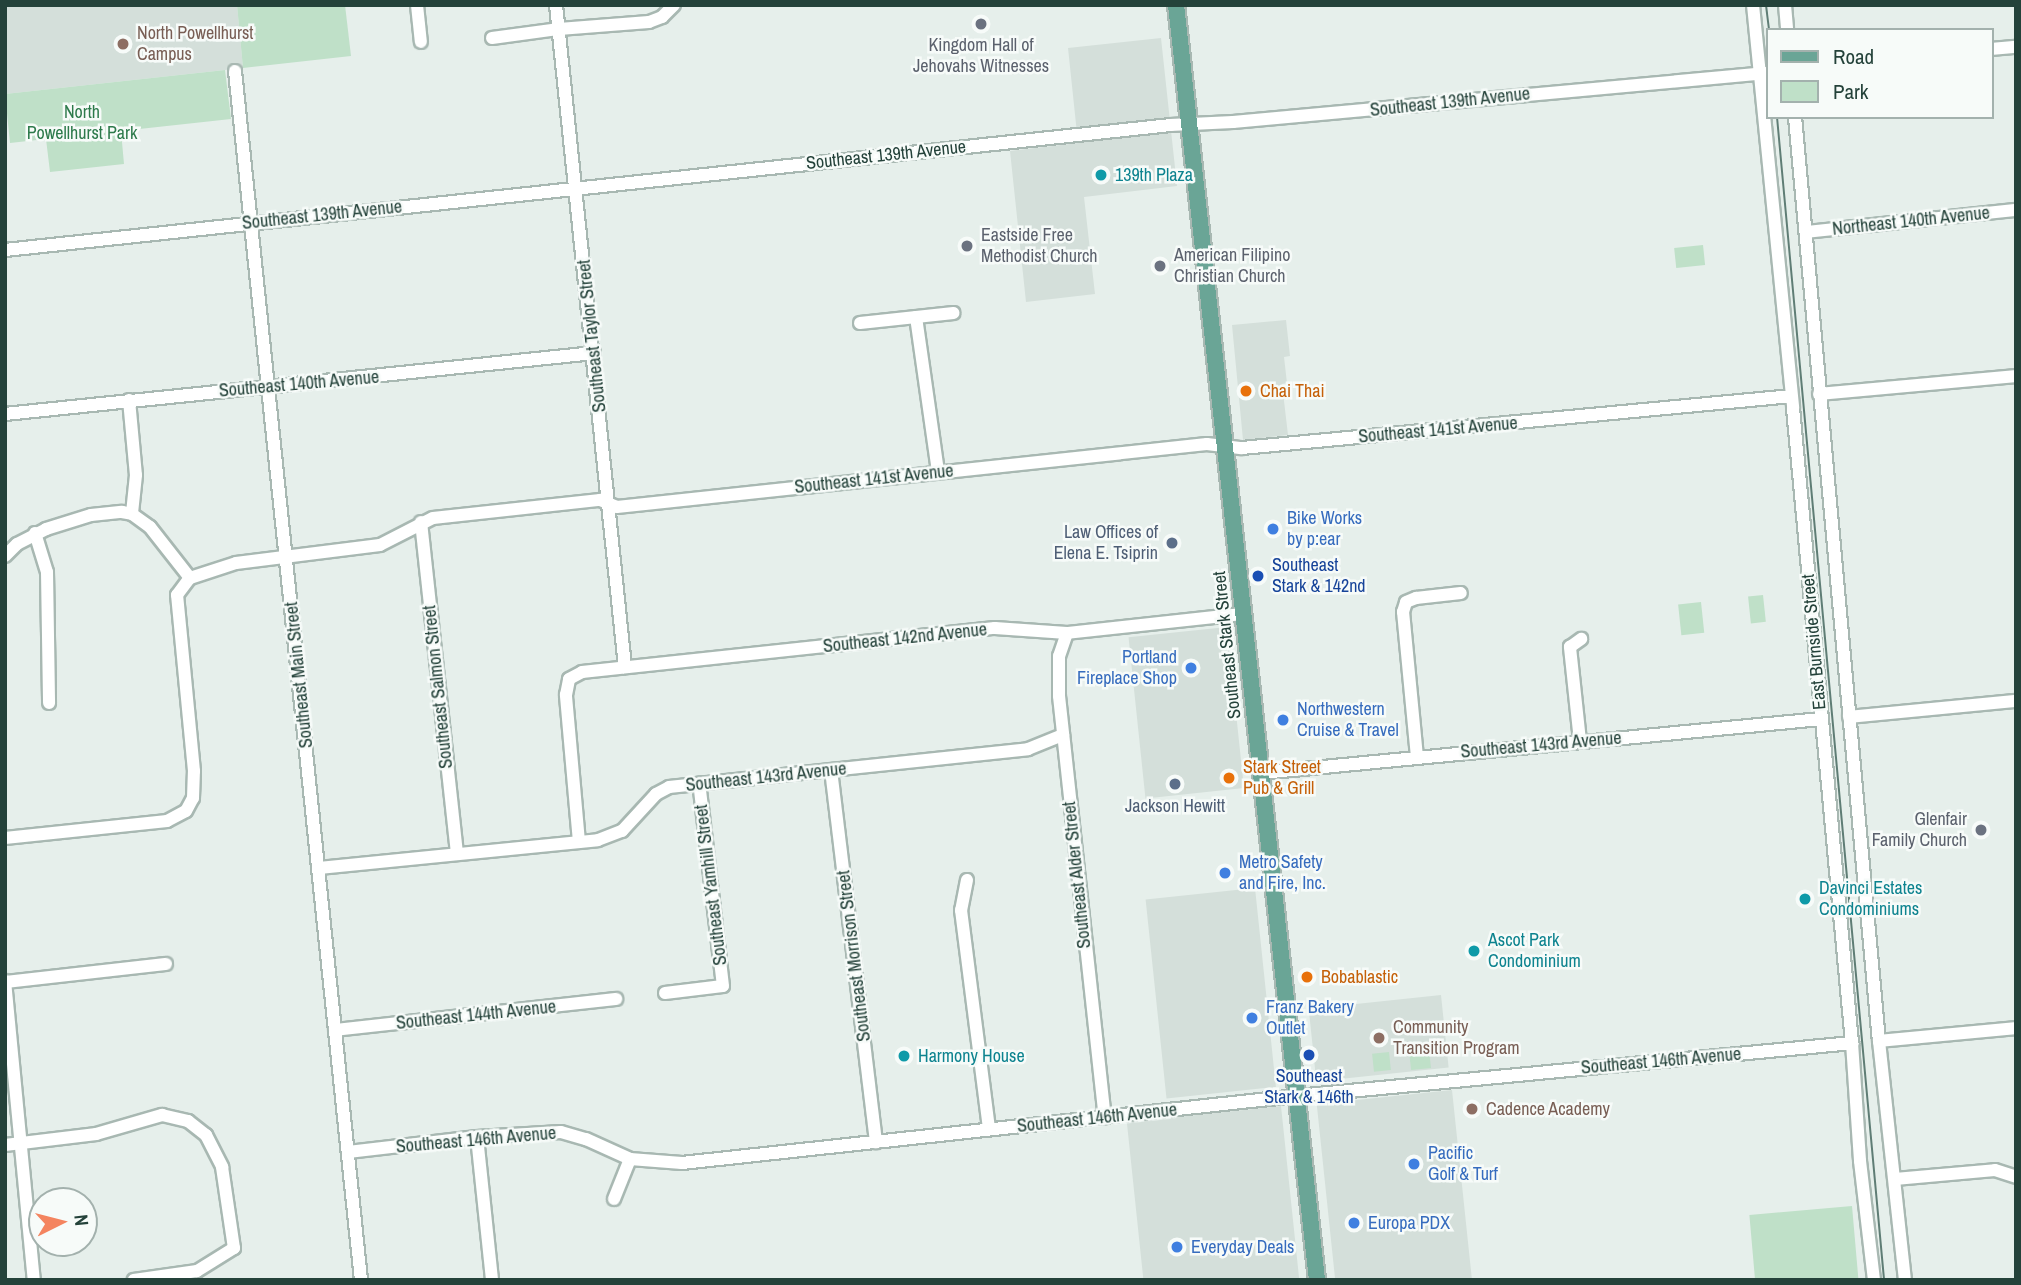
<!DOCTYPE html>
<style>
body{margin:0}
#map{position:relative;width:2021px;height:1285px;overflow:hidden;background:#e6efeb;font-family:"Archivo Narrow",sans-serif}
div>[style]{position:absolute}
.built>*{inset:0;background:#d4dfda;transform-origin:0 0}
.green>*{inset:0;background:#bfe0c8;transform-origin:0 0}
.roads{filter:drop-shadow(2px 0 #a8b8b2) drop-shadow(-2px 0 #a8b8b2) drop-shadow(0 2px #a8b8b2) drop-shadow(0 -2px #a8b8b2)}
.minor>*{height:12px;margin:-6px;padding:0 6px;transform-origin:6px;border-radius:6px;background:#fff}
.major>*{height:16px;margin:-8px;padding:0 8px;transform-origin:8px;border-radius:8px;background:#6aa596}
.tram>*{height:2px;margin:-1px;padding:0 1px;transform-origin:1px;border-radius:1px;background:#5f7d75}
.dots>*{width:19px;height:19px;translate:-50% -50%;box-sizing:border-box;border:4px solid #f7fbf9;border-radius:50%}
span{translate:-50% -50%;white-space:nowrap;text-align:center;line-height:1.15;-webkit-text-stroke:5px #f7fbf9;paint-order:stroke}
.education-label{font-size:18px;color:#785e54}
.left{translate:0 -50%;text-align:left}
.worship-label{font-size:18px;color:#5b616d}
.right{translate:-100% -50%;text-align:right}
.street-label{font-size:18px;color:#24423a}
.park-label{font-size:18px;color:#2d7a4b}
.culture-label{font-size:18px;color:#0d838f}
.food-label{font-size:18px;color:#c56008}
.shop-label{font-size:18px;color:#366cbe}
.service-label{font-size:18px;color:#4e5e75}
.transit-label{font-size:18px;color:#164399}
.frame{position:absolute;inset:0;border:7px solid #24423a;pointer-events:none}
.legend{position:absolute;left:1766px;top:28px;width:228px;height:91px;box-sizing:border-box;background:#f7fbf9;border:2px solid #a3b1ad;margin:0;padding:9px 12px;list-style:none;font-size:21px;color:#24423a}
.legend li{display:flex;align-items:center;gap:14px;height:35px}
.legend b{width:35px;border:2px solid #a3b1ad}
.north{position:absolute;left:28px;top:1187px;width:70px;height:70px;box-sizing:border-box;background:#f7fbf9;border:2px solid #a3b1ad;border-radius:50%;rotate:84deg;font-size:19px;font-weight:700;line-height:28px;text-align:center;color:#24423a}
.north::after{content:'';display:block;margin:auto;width:24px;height:32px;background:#f4845f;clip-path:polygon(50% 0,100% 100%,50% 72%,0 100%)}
</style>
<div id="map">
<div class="built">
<i style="clip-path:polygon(5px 5px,237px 5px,243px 68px,5px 94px)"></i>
<i style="clip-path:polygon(1161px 38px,1177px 186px,1084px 197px,1095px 294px,1026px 302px,1010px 151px,1078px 143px,1068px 48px)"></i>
<i style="clip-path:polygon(1286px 320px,1290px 356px,1284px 357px,1287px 383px,1282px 384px,1288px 435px,1243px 440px,1232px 325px)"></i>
<i style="left:1227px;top:627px;width:162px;height:99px;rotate:84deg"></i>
<i style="left:1255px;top:888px;width:200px;height:110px;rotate:84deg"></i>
<i style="left:1441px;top:995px;width:73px;height:133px;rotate:84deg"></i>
<i style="left:1452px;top:1090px;width:191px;height:136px;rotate:84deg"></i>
<i style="left:1281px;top:1106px;width:175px;height:155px;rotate:84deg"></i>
</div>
<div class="green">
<i style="clip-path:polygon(237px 5px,345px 5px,351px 56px,243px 68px)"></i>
<i style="clip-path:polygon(225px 70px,231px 119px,121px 131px,124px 164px,50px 172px,46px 139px,10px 143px,5px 94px)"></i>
<i style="left:1703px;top:245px;width:20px;height:29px;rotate:84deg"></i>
<i style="left:1763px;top:595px;width:27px;height:15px;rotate:84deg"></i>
<i style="left:1701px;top:602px;width:31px;height:23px;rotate:84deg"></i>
<i style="left:1429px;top:1049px;width:19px;height:20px;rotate:84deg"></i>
<i style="left:1389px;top:1052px;width:18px;height:17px;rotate:84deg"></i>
<i style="left:1852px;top:1206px;width:74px;height:103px;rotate:85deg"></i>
</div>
<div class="roads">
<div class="minor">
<i style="left:417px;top:5px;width:37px;rotate:84deg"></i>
<i style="left:556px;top:5px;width:666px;rotate:84.05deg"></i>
<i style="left:1753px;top:5px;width:405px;rotate:84.3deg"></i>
<i style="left:1793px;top:408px;width:638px;rotate:84.69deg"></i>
<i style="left:1852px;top:1043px;width:118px;rotate:86.1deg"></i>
<i style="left:1860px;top:1161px;width:120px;rotate:83.3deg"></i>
<i style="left:1785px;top:5px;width:25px;rotate:85deg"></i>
<i style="left:492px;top:38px;width:68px;rotate:-7.7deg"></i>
<i style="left:559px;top:29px;width:90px;rotate:-4.4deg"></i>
<i style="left:649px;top:22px;width:14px;rotate:-21deg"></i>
<i style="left:662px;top:17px;width:17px;rotate:-45deg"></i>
<i style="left:1991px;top:49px;width:25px;rotate:-5deg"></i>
<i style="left:235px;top:71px;width:1216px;rotate:84.05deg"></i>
<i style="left:1795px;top:117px;width:928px;rotate:84.81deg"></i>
<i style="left:1879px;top:1041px;width:240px;rotate:83.8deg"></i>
<i style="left:1806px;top:232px;width:211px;rotate:-6deg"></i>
<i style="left:5px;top:250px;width:1172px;rotate:-6.12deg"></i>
<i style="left:1170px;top:125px;width:63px;rotate:-2.7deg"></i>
<i style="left:1233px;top:122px;width:536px;rotate:-5.24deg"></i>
<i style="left:916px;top:317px;width:157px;rotate:81.9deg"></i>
<i style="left:860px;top:323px;width:94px;rotate:-6.1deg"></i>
<i style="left:1819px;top:394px;width:198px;rotate:-5.2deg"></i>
<i style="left:129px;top:400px;width:75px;rotate:84.7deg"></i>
<i style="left:136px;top:475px;width:39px;rotate:96deg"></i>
<i style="left:5px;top:414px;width:592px;rotate:-5.91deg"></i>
<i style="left:421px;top:522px;width:332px;rotate:83.8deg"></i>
<i style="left:35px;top:533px;width:41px;rotate:72.9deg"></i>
<i style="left:47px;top:572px;width:131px;rotate:89.1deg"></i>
<i style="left:5px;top:556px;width:17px;rotate:-45deg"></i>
<i style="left:17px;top:544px;width:33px;rotate:-27deg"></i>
<i style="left:46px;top:529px;width:47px;rotate:-17.3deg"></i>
<i style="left:91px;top:515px;width:31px;rotate:-6deg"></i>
<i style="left:122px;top:512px;width:10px;rotate:11deg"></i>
<i style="left:132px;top:514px;width:22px;rotate:36deg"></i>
<i style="left:150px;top:527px;width:65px;rotate:51.9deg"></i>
<i style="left:1067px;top:633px;width:24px;rotate:109deg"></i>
<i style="left:1059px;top:656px;width:40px;rotate:90deg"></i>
<i style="left:1059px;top:696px;width:424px;rotate:83.8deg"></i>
<i style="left:1849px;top:717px;width:168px;rotate:-5.5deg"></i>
<i style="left:1580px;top:741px;width:95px;rotate:-96.1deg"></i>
<i style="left:1570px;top:647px;width:14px;rotate:-36deg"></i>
<i style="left:1417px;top:757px;width:146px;rotate:-95.5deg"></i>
<i style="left:1403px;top:612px;width:10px;rotate:-73deg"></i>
<i style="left:1406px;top:602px;width:11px;rotate:-22deg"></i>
<i style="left:1416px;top:598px;width:45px;rotate:-6.3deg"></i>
<i style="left:831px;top:770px;width:375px;rotate:83.1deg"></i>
<i style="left:1261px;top:773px;width:563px;rotate:-5.51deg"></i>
<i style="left:5px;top:838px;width:163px;rotate:-6deg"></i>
<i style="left:167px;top:821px;width:21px;rotate:-28deg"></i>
<i style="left:186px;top:811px;width:15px;rotate:-62deg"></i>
<i style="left:193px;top:798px;width:27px;rotate:-88deg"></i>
<i style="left:194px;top:771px;width:177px;rotate:-95.5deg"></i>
<i style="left:177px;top:595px;width:21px;rotate:-53deg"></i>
<i style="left:190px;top:578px;width:48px;rotate:-18.1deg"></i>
<i style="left:236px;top:563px;width:145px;rotate:-7.1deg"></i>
<i style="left:380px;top:545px;width:59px;rotate:-27deg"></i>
<i style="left:433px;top:518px;width:168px;rotate:-6.2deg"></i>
<i style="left:600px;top:500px;width:18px;rotate:22deg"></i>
<i style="left:617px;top:507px;width:593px;rotate:-6.09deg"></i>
<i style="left:1207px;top:444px;width:35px;rotate:7deg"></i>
<i style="left:1242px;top:448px;width:552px;rotate:-5.4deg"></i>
<i style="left:579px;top:842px;width:148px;rotate:-95.1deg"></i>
<i style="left:566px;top:695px;width:16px;rotate:-79deg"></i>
<i style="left:569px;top:679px;width:15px;rotate:-28deg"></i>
<i style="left:582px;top:672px;width:415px;rotate:-6.1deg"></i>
<i style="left:995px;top:628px;width:72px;rotate:4deg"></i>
<i style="left:1067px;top:633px;width:177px;rotate:-6.2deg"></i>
<i style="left:319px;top:868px;width:280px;rotate:-5.7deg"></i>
<i style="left:598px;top:840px;width:26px;rotate:-21deg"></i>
<i style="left:622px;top:831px;width:50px;rotate:-47.4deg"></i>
<i style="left:656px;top:794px;width:15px;rotate:-28deg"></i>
<i style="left:669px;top:787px;width:361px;rotate:-6deg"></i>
<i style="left:1028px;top:749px;width:38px;rotate:-22deg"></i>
<i style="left:967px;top:880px;width:31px;rotate:101deg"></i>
<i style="left:961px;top:910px;width:221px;rotate:82.7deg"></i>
<i style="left:5px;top:981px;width:300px;rotate:84.5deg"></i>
<i style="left:5px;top:982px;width:162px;rotate:-6.4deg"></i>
<i style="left:665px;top:993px;width:58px;rotate:-6.9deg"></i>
<i style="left:723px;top:986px;width:204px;rotate:-96.7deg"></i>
<i style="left:335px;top:1030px;width:283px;rotate:-6.3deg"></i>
<i style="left:1879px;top:1041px;width:138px;rotate:-5.4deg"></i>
<i style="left:477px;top:1137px;width:144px;rotate:84deg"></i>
<i style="left:5px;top:1145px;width:92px;rotate:-6.9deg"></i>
<i style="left:96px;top:1134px;width:69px;rotate:-16.1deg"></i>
<i style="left:162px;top:1115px;width:27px;rotate:13deg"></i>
<i style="left:188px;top:1121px;width:23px;rotate:38deg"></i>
<i style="left:206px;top:1135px;width:36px;rotate:63deg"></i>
<i style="left:222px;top:1167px;width:82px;rotate:81.6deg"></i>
<i style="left:234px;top:1248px;width:44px;rotate:148.1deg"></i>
<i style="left:197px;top:1271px;width:64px;rotate:171.9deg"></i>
<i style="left:348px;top:1152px;width:130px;rotate:-6.6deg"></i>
<i style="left:477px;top:1137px;width:84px;rotate:-3.4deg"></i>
<i style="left:561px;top:1132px;width:26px;rotate:16deg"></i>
<i style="left:586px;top:1139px;width:48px;rotate:24.4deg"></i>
<i style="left:630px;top:1159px;width:52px;rotate:4.4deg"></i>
<i style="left:682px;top:1163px;width:619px;rotate:-6.22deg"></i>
<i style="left:1297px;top:1096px;width:558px;rotate:-5.45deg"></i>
<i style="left:1895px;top:1179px;width:100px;rotate:-5.1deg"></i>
<i style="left:1995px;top:1170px;width:22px;rotate:18deg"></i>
<i style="left:614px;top:1199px;width:43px;rotate:-68.2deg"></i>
</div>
<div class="major">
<i style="left:1176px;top:5px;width:1283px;rotate:83.69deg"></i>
</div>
</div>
<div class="tram">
<i style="left:1766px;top:5px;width:25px;rotate:83deg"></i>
<i style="left:1777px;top:117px;width:1168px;rotate:84.74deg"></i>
</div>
<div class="dots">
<i style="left:981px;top:24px;background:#6b7280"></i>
<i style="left:123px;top:44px;background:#8d6e63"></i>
<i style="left:1101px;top:175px;background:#0f9aa8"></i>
<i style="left:967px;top:246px;background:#6b7280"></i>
<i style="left:1160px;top:266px;background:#6b7280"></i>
<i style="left:1246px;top:391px;background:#e8710a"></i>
<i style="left:1273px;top:529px;background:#3f7fe0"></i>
<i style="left:1172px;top:543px;background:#5c6f8a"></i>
<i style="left:1258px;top:576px;background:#1a4fb4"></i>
<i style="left:1191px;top:668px;background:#3f7fe0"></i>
<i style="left:1283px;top:720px;background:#3f7fe0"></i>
<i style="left:1229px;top:778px;background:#e8710a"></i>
<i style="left:1175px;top:784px;background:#5c6f8a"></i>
<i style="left:1981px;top:830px;background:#6b7280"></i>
<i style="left:1225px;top:873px;background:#3f7fe0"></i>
<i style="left:1805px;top:899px;background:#0f9aa8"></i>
<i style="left:1474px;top:951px;background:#0f9aa8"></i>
<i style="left:1307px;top:977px;background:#e8710a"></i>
<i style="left:1252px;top:1018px;background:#3f7fe0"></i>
<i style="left:1379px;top:1038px;background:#8d6e63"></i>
<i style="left:1309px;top:1055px;background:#1a4fb4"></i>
<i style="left:904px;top:1056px;background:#0f9aa8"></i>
<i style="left:1472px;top:1109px;background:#8d6e63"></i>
<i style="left:1414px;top:1164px;background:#3f7fe0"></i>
<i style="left:1354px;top:1223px;background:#3f7fe0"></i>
<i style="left:1177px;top:1247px;background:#3f7fe0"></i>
</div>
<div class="education-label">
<span class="left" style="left:137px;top:44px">North Powellhurst<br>Campus</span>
<span class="left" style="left:1393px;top:1038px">Community<br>Transition Program</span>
<span class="left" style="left:1486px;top:1109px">Cadence Academy</span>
</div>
<div class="worship-label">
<span style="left:981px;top:56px">Kingdom Hall of<br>Jehovahs Witnesses</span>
<span class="left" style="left:981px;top:246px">Eastside Free<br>Methodist Church</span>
<span class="left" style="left:1174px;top:266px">American Filipino<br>Christian Church</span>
<span class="right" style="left:1967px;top:830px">Glenfair<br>Family Church</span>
</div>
<div class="street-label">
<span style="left:1450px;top:102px;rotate:-6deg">Southeast 139th Avenue</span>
<span style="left:886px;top:155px;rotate:-6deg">Southeast 139th Avenue</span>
<span style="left:322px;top:215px;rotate:-6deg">Southeast 139th Avenue</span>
<span style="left:1911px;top:221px;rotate:-6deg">Northeast 140th Avenue</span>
<span style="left:592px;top:336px;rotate:-96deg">Southeast Taylor Street</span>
<span style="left:299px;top:384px;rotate:-5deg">Southeast 140th Avenue</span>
<span style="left:1438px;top:430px;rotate:-5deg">Southeast 141st Avenue</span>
<span style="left:874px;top:479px;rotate:-6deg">Southeast 141st Avenue</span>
<span style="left:905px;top:638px;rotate:-6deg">Southeast 142nd Avenue</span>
<span style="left:1814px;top:642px;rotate:-95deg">East Burnside Street</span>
<span style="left:1227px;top:645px;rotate:-96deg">Southeast Stark Street</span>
<span style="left:299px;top:675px;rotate:-96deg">Southeast Main Street</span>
<span style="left:438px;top:687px;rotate:-96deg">Southeast Salmon Street</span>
<span style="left:1541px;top:745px;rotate:-5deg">Southeast 143rd Avenue</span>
<span style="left:766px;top:777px;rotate:-6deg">Southeast 143rd Avenue</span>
<span style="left:1077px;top:875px;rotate:-96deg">Southeast Alder Street</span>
<span style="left:711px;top:885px;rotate:-97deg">Southeast Yamhill Street</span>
<span style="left:854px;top:956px;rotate:-97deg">Southeast Morrison Street</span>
<span style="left:476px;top:1015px;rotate:-6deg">Southeast 144th Avenue</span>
<span style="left:1661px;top:1061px;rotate:-5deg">Southeast 146th Avenue</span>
<span style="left:1097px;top:1118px;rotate:-6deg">Southeast 146th Avenue</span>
<span style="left:476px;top:1140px;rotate:-5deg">Southeast 146th Avenue</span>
</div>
<div class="park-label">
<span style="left:82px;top:123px">North<br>Powellhurst Park</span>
</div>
<div class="culture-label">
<span class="left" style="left:1115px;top:175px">139th Plaza</span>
<span class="left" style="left:1819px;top:899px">Davinci Estates<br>Condominiums</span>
<span class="left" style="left:1488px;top:951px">Ascot Park<br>Condominium</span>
<span class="left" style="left:918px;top:1056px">Harmony House</span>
</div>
<div class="food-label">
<span class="left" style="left:1260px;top:391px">Chai Thai</span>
<span class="left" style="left:1243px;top:778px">Stark Street<br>Pub &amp; Grill</span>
<span class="left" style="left:1321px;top:977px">Bobablastic</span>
</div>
<div class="shop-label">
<span class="left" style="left:1287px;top:529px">Bike Works<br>by p:ear</span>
<span class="right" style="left:1177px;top:668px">Portland<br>Fireplace Shop</span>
<span class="left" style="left:1297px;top:720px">Northwestern<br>Cruise &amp; Travel</span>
<span class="left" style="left:1239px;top:873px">Metro Safety<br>and Fire, Inc.</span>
<span class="left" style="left:1266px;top:1018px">Franz Bakery<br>Outlet</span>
<span class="left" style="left:1428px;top:1164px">Pacific<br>Golf &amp; Turf</span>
<span class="left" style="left:1368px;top:1223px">Europa PDX</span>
<span class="left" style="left:1191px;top:1247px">Everyday Deals</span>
</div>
<div class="service-label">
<span class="right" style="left:1158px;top:543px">Law Offices of<br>Elena E. Tsiprin</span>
<span style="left:1175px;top:806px">Jackson Hewitt</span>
</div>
<div class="transit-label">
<span class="left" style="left:1272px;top:576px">Southeast<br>Stark &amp; 142nd</span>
<span style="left:1309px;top:1087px">Southeast<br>Stark &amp; 146th</span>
</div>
<div class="frame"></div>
<ul class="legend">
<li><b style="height:9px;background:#6aa596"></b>Road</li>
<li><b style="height:19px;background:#bfe0c8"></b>Park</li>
</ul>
<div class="north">N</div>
</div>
